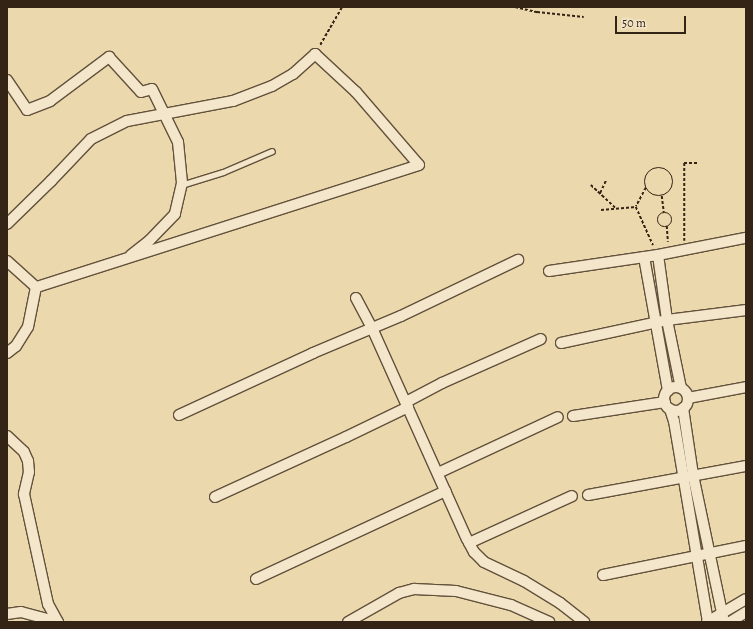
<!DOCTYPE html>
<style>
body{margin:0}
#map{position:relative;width:753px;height:629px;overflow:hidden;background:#ecd8ad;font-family:Alegreya,serif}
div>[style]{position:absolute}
.path>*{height:1.5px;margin-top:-0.75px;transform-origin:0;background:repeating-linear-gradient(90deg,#342415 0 3px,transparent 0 5px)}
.path>.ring{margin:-0.75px;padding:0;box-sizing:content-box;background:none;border:1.5px solid #342415;border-radius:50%}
.roads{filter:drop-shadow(1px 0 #62513b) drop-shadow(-1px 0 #62513b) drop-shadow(0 1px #62513b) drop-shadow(0 -1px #62513b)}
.lane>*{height:5px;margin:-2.5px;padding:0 2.5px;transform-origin:2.5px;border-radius:2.5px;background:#f3e6ca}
.street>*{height:10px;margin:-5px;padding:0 5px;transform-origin:5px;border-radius:5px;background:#f3e6ca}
.street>.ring{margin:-5px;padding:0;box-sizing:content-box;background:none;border:10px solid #f3e6ca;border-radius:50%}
span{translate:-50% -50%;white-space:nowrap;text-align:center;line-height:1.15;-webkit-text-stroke:3px #f3e6ca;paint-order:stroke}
.frame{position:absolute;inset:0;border:8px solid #342415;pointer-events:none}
.scale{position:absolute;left:615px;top:16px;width:71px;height:18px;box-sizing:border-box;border:2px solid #342415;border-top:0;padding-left:5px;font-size:12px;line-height:14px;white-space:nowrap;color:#342415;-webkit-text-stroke:3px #f3e6ca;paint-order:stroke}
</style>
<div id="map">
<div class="path">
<i style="left:515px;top:7px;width:23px;rotate:13deg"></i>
<i style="left:537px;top:12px;width:47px;rotate:6.1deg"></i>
<i style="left:320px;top:45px;width:44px;rotate:-59.9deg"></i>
<i class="ring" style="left:645px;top:168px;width:26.5px;height:26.5px"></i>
<i style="left:591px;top:185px;width:34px;rotate:43deg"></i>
<i style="left:646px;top:188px;width:21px;rotate:118deg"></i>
<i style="left:636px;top:207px;width:42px;rotate:65.9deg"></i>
<i style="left:600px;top:193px;width:14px;rotate:-65deg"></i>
<i style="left:662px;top:196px;width:17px;rotate:83deg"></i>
<i style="left:601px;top:210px;width:35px;rotate:-5deg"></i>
<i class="ring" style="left:658px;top:213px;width:12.5px;height:12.5px"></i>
<i style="left:667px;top:226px;width:16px;rotate:86deg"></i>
<i style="left:684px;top:241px;width:78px;rotate:-90deg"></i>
<i style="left:684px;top:163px;width:13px"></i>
</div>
<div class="roads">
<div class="lane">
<i style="left:181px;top:185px;width:44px;rotate:-17.2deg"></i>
<i style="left:223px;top:172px;width:53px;rotate:-23.2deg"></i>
</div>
<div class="street">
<i style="left:7px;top:80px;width:36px;rotate:56deg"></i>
<i style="left:27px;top:110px;width:25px;rotate:-21deg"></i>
<i style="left:50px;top:101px;width:74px;rotate:-36.7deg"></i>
<i style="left:109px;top:57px;width:47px;rotate:47.6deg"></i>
<i style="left:141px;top:92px;width:11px;rotate:-15deg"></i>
<i style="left:152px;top:89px;width:59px;rotate:63.9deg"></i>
<i style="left:178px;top:142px;width:41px;rotate:84.4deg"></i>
<i style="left:182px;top:183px;width:32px;rotate:103deg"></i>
<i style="left:175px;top:214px;width:37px;rotate:134deg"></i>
<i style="left:149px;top:241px;width:23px;rotate:142deg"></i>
<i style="left:7px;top:224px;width:62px;rotate:-44.3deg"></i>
<i style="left:51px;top:181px;width:58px;rotate:-46.4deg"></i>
<i style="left:91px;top:139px;width:40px;rotate:-26.6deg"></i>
<i style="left:127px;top:121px;width:108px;rotate:-10.7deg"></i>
<i style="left:233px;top:101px;width:42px;rotate:-21deg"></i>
<i style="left:272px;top:86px;width:24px;rotate:-30deg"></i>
<i style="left:293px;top:74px;width:30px;rotate:-42deg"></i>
<i style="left:315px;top:54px;width:56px;rotate:42.8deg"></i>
<i style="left:356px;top:92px;width:96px;rotate:49.2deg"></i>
<i style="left:419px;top:165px;width:402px;rotate:162.3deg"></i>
<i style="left:658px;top:255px;width:66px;rotate:82.1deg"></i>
<i style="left:667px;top:320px;width:69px;rotate:78.4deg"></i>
<i style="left:644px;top:257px;width:136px;rotate:79.8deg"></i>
<i style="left:7px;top:261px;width:39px;rotate:42deg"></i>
<i style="left:549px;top:271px;width:110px;rotate:-8.4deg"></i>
<i style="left:658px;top:255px;width:89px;rotate:-11.1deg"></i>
<i style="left:356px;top:298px;width:34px;rotate:62deg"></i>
<i style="left:372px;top:328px;width:231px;rotate:65.8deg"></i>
<i style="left:467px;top:539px;width:15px;rotate:62deg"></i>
<i style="left:474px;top:552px;width:14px;rotate:45deg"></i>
<i style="left:484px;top:562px;width:44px;rotate:25.4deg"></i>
<i style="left:524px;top:581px;width:42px;rotate:31.4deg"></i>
<i style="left:560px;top:603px;width:31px;rotate:38deg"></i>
<i style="left:561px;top:343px;width:108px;rotate:-12.2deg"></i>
<i style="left:667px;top:320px;width:80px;rotate:-7.2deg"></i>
<i style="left:7px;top:353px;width:11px;rotate:-38deg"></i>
<i style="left:16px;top:346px;width:22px;rotate:-58deg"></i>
<i style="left:28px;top:327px;width:41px;rotate:-78.7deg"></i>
<i class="ring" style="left:664px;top:387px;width:14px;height:14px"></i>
<i style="left:688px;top:398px;width:59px;rotate:-10.7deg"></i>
<i style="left:406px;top:402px;width:41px;rotate:-27.8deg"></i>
<i style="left:442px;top:383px;width:108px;rotate:-24deg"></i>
<i style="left:683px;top:408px;width:68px;rotate:81.5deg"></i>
<i style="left:693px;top:475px;width:150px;rotate:78.1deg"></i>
<i style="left:670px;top:409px;width:13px;rotate:72deg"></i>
<i style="left:674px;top:421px;width:204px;rotate:80.4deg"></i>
<i style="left:179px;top:415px;width:148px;rotate:-24.8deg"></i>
<i style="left:313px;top:353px;width:95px;rotate:-22.8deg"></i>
<i style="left:401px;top:316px;width:130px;rotate:-25.6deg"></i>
<i style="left:573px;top:416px;width:93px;rotate:-8.7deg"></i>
<i style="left:7px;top:436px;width:23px;rotate:43deg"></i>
<i style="left:24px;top:452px;width:10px;rotate:66deg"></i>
<i style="left:28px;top:461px;width:11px;rotate:85deg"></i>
<i style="left:29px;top:472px;width:23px;rotate:103deg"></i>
<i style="left:24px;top:494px;width:113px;rotate:77.7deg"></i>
<i style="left:48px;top:604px;width:21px;rotate:61deg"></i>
<i style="left:438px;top:473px;width:132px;rotate:-25deg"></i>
<i style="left:588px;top:495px;width:161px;rotate:-10.4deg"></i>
<i style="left:215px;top:497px;width:144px;rotate:-24.6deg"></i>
<i style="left:346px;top:437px;width:69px;rotate:-25.8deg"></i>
<i style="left:469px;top:543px;width:113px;rotate:-24.5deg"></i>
<i style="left:603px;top:575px;width:146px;rotate:-11.5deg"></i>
<i style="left:256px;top:579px;width:209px;rotate:-24.9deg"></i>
<i style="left:7px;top:614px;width:14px;rotate:-8deg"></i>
<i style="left:21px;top:612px;width:38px;rotate:15deg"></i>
<i style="left:348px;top:622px;width:59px;rotate:-29.6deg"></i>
<i style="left:399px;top:593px;width:16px;rotate:-15deg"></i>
<i style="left:414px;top:589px;width:42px;rotate:2.7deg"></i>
<i style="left:456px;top:591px;width:57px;rotate:14.3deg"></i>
<i style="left:511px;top:605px;width:42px;rotate:24.1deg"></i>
<i style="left:707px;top:622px;width:45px;rotate:-30.5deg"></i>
<i style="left:730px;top:622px;width:19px;rotate:-32deg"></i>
</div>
</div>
<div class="frame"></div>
<div class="scale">50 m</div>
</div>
